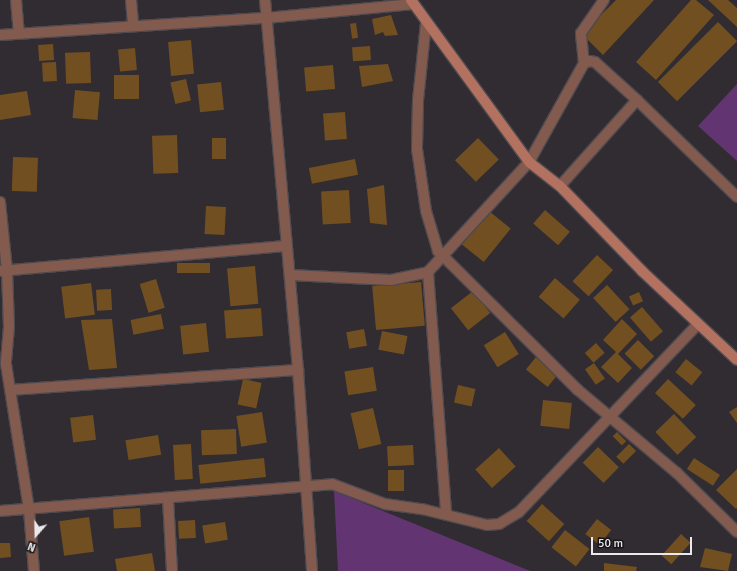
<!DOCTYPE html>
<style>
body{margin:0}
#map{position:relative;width:737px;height:571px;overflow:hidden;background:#302c32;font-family:Signika,sans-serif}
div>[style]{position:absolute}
.green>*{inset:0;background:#633472}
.building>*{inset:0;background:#714f20;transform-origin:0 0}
.roads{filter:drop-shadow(1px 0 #4e4a50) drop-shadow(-1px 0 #4e4a50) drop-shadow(0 1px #4e4a50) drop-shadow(0 -1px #4e4a50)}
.street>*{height:10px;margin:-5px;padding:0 5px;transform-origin:5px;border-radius:5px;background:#835a4e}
.secondary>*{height:10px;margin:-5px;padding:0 5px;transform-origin:5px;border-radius:5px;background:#b3715f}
span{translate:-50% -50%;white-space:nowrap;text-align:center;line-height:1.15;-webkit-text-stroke:3px #171518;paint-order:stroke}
.north{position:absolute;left:16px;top:515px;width:40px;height:40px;-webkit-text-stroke:3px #171518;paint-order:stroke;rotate:200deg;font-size:11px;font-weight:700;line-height:16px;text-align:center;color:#ece9ed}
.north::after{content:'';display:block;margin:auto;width:14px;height:18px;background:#ece9ed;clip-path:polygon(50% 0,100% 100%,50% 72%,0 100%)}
.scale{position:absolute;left:591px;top:537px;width:101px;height:18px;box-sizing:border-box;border:2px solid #ece9ed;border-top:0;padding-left:5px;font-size:12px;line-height:14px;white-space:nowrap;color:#ece9ed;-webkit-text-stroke:3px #171518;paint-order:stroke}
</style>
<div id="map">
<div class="green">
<i style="clip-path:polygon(737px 84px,737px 161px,698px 126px)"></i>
<i style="clip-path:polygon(334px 491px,530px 571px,338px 571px)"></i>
</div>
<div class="building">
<i style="clip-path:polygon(616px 0,654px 0,603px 55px,582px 34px)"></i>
<i style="clip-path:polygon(691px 0,696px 0,714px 15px,656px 80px,636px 62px)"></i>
<i style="clip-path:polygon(708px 0,728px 0,737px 8px,737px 27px)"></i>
<i style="clip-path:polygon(391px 15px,398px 35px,385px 36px,383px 32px,375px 35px,372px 19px)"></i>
<i style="left:718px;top:22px;width:27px;height:85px;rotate:45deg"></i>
<i style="left:356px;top:23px;width:15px;height:6px;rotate:82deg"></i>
<i style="left:191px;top:40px;width:34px;height:23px;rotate:85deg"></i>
<i style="left:53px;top:44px;width:16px;height:15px;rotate:86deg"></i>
<i style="left:370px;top:46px;width:14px;height:18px;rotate:86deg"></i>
<i style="left:135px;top:48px;width:22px;height:17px;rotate:85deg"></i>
<i style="left:90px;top:52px;width:31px;height:25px;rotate:88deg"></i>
<i style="left:56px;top:62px;width:19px;height:14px;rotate:87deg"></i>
<i style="clip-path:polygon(388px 64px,393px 81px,362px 87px,359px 66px)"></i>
<i style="left:333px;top:65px;width:24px;height:29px;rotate:85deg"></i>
<i style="left:114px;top:75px;width:25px;height:24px"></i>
<i style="left:186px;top:79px;width:22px;height:16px;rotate:77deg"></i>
<i style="left:221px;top:82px;width:28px;height:24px;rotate:84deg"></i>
<i style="left:75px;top:90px;width:25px;height:28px;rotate:5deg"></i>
<i style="clip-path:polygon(27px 91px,31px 115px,0 120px,0 95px)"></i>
<i style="left:345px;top:112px;width:27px;height:22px;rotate:86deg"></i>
<i style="left:177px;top:135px;width:38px;height:25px;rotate:88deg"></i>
<i style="left:212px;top:138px;width:14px;height:21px"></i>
<i style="left:478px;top:138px;width:30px;height:32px;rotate:46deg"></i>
<i style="left:13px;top:157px;width:25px;height:34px;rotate:2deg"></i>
<i style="left:355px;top:159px;width:16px;height:47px;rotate:79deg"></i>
<i style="clip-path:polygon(384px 185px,387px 225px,370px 223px,367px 189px)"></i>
<i style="left:349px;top:190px;width:33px;height:28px;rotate:87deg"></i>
<i style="left:206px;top:206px;width:20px;height:28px;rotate:3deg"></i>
<i style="left:545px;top:210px;width:33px;height:18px;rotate:41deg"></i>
<i style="left:489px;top:211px;width:28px;height:43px;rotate:39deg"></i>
<i style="left:597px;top:255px;width:22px;height:36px;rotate:43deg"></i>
<i style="left:210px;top:263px;width:10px;height:33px;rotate:90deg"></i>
<i style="left:255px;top:266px;width:38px;height:28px;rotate:85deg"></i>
<i style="left:555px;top:278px;width:33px;height:25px;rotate:41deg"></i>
<i style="left:156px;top:279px;width:30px;height:17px;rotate:73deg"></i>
<i style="left:421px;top:282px;width:44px;height:49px;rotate:85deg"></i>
<i style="left:91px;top:283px;width:32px;height:30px;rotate:83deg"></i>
<i style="left:607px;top:285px;width:33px;height:19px;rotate:47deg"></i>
<i style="left:111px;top:289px;width:21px;height:15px;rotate:87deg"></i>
<i style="left:473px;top:291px;width:28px;height:28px;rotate:52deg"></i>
<i style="left:639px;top:292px;width:10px;height:11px;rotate:66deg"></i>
<i style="left:642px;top:307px;width:32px;height:16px;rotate:49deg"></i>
<i style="left:261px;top:308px;width:28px;height:37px;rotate:86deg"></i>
<i style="left:161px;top:314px;width:15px;height:31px;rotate:79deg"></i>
<i style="clip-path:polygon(112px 319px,117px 368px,89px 370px,81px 320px)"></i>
<i style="clip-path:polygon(622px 319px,637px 334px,618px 354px,632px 368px,618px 383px,601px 367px,616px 352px,603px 340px)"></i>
<i style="left:206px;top:323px;width:29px;height:26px;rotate:84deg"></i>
<i style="left:364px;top:329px;width:17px;height:18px;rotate:80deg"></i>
<i style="left:382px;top:331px;width:26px;height:19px;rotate:11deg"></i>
<i style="left:505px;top:332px;width:26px;height:25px;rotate:58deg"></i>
<i style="left:638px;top:340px;width:23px;height:19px;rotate:45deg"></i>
<i style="left:596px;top:343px;width:13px;height:15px;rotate:48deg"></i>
<i style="left:536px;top:357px;width:28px;height:16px;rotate:39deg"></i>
<i style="left:686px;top:359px;width:21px;height:17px;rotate:39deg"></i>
<i style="left:594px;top:363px;width:19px;height:11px;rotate:55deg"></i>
<i style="left:373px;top:367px;width:24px;height:29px;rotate:81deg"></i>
<i style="left:243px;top:379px;width:19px;height:26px;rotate:12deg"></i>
<i style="left:668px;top:379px;width:38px;height:19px;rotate:43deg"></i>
<i style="left:458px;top:385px;width:18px;height:18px;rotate:13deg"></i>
<i style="left:543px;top:400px;width:29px;height:26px;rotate:6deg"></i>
<i style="clip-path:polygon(737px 407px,737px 423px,729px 412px)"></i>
<i style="left:373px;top:408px;width:37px;height:23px;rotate:77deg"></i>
<i style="left:262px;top:412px;width:31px;height:26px;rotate:81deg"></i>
<i style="left:674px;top:414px;width:32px;height:26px;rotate:46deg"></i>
<i style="left:93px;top:415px;width:25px;height:23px;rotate:83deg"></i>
<i style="left:236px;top:429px;width:25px;height:35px;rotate:88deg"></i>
<i style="left:617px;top:432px;width:13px;height:6px;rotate:45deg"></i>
<i style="left:158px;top:435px;width:20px;height:33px;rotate:81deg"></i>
<i style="left:191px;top:444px;width:35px;height:18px;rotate:87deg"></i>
<i style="left:629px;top:444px;width:10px;height:18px;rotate:45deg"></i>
<i style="left:413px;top:445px;width:20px;height:26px;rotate:87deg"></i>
<i style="left:598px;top:447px;width:29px;height:22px;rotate:44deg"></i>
<i style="left:499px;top:448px;width:25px;height:32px;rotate:48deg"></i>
<i style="left:264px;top:458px;width:19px;height:66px;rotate:84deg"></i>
<i style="left:694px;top:458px;width:31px;height:13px;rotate:33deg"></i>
<i style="clip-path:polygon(737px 469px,737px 508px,736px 509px,716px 490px)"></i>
<i style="left:388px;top:470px;width:16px;height:21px"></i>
<i style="left:542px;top:504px;width:30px;height:23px;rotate:42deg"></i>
<i style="left:140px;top:508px;width:19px;height:27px;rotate:87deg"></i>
<i style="left:89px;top:517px;width:35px;height:30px;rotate:82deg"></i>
<i style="left:597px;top:519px;width:18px;height:19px;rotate:38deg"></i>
<i style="left:195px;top:520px;width:18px;height:17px;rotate:87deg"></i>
<i style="left:225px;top:522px;width:18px;height:23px;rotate:81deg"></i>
<i style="left:565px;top:530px;width:31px;height:22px;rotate:38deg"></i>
<i style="left:681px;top:534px;width:13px;height:29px;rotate:42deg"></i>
<i style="clip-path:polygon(0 543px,10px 543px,11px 557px,0 558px)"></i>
<i style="clip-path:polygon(705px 548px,732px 554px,728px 571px,700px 567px)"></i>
<i style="clip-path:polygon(152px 553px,155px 571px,117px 571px,115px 559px)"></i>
<i style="clip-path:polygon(604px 563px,637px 567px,636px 571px,604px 571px)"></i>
</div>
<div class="roads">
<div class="street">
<i style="left:16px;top:0;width:33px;rotate:85deg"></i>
<i style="left:131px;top:0;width:25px;rotate:85deg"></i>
<i style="left:265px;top:0;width:371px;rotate:84.9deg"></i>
<i style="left:298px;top:370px;width:201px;rotate:86deg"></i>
<i style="left:426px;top:23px;width:77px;rotate:95.9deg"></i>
<i style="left:418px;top:100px;width:49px;rotate:91.2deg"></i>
<i style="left:417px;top:149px;width:63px;rotate:81.7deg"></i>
<i style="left:426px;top:211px;width:42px;rotate:73.3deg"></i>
<i style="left:438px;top:251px;width:197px;rotate:44.8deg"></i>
<i style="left:578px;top:390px;width:129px;rotate:40deg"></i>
<i style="left:677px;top:473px;width:84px;rotate:44.5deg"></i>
<i style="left:0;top:35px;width:267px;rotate:-3.7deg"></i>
<i style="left:266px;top:18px;width:148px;rotate:-5.4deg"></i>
<i style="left:584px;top:63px;width:30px;rotate:-96deg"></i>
<i style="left:581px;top:33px;width:40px;rotate:-55.1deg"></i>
<i style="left:560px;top:186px;width:115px;rotate:-48.2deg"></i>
<i style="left:0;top:202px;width:68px;rotate:84.1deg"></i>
<i style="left:7px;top:270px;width:57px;rotate:88deg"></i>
<i style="left:9px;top:327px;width:37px;rotate:95deg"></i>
<i style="left:6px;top:364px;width:148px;rotate:81deg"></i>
<i style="left:29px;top:510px;width:61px;rotate:85.3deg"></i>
<i style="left:0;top:271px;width:286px;rotate:-5deg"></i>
<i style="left:428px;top:272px;width:243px;rotate:85.7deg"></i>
<i style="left:290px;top:275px;width:101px;rotate:2.8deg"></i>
<i style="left:391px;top:280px;width:38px;rotate:-12deg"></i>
<i style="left:428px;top:272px;width:149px;rotate:-47.4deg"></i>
<i style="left:529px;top:162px;width:113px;rotate:-60.9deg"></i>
<i style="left:584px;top:63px;width:6px;rotate:-18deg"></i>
<i style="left:590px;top:61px;width:5px;rotate:11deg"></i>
<i style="left:595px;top:62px;width:57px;rotate:42.1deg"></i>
<i style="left:637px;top:100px;width:139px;rotate:44.1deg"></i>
<i style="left:11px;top:390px;width:288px;rotate:-4deg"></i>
<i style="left:168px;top:499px;width:72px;rotate:86.8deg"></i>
<i style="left:0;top:511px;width:333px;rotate:-4.6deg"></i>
<i style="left:332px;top:484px;width:57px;rotate:20.7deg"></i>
<i style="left:385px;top:504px;width:37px;rotate:8deg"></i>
<i style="left:422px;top:509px;width:67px;rotate:13.8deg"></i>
<i style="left:487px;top:525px;width:12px;rotate:-5deg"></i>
<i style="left:499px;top:524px;width:23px;rotate:-31deg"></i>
<i style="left:519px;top:512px;width:260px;rotate:-46.4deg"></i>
</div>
<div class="secondary">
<i style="left:411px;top:0;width:200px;rotate:53.9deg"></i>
<i style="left:529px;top:162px;width:39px;rotate:38deg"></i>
<i style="left:560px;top:186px;width:118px;rotate:46deg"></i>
<i style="left:642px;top:271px;width:130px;rotate:43.1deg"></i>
</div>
</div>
<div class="north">N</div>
<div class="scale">50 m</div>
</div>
